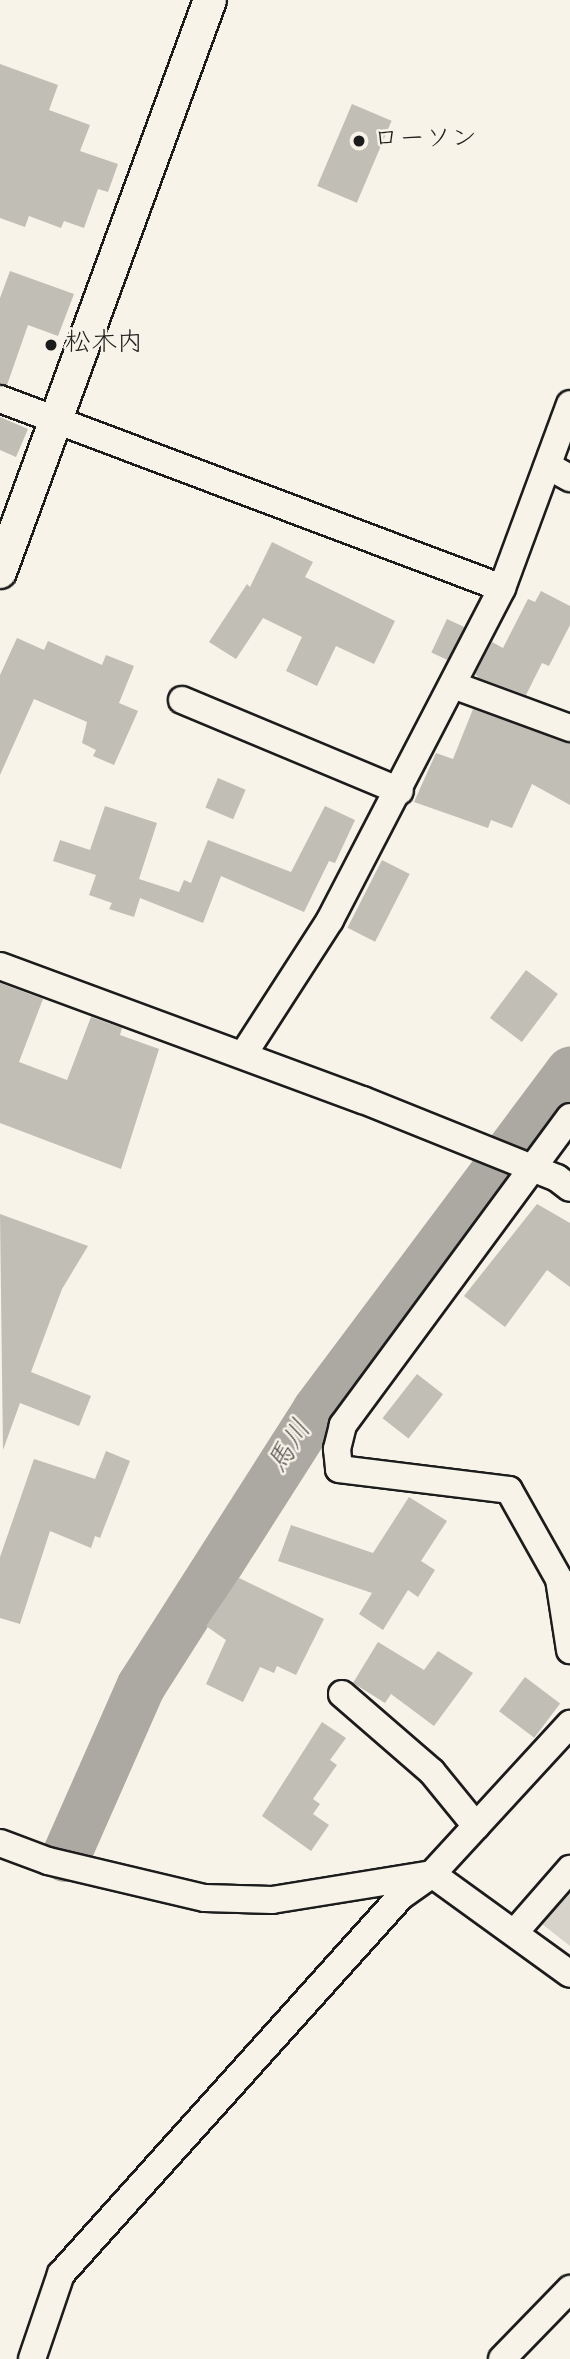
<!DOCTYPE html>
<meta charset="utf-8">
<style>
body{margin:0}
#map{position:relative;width:570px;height:2359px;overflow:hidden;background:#f7f3e8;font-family:Dekko,"Klee One",sans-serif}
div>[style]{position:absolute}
.green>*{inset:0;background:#d7d3cb}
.river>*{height:49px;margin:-24.5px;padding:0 24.5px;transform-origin:24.5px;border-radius:24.5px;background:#aca9a2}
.building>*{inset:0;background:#c0beb5;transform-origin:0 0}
.roads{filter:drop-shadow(2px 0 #1c1c1c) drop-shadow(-2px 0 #1c1c1c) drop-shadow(0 2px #1c1c1c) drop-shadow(0 -2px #1c1c1c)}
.minor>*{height:26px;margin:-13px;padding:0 13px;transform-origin:13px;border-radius:13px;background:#f7f3e8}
.tertiary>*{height:32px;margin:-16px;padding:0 16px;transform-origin:16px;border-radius:16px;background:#f7f3e8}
.dots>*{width:19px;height:19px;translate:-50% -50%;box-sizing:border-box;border:4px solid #f7f3e8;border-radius:50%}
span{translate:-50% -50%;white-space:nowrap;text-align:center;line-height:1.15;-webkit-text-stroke:5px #f7f3e8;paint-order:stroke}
.poi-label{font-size:26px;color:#1c1c1c}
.left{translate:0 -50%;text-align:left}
.water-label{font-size:28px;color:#565452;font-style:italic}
</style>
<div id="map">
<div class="green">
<i style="clip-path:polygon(570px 1893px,570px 1946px,542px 1924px)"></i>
</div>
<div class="river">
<i style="left:65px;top:1857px;width:188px;rotate:-66.2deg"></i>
<i style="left:141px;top:1685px;width:326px;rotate:-57.5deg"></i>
<i style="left:316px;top:1410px;width:424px;rotate:-53.2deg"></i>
</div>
<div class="building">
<i style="clip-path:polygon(0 64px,58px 85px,49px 110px,90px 125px,80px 151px,118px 164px,108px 192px,98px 189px,84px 228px,64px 221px,61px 228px,29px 216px,25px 227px,0 218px)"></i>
<i style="left:352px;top:104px;width:43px;height:89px;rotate:23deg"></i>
<i style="clip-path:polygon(10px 271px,74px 294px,58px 336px,28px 325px,7px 385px,0 384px,0 298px)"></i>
<i style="clip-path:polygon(0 417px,28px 429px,16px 457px,0 450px)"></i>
<i style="clip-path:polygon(272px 542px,313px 562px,305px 577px,395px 621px,374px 664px,336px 646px,317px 686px,286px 671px,302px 637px,263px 618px,236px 659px,209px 642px,247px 584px,250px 587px)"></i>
<i style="clip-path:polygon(541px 591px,570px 606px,570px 625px,549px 666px,542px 663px,526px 695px,479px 678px,475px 674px,492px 642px,503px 648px,528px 599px,535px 602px)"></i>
<i style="left:447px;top:619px;width:19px;height:37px;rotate:25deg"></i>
<i style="clip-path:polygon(17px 638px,44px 650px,48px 641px,102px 665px,106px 655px,134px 666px,119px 703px,138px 711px,114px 765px,93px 756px,96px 750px,82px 743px,87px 722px,34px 699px,0 775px,0 675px)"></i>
<i style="clip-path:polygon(473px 709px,570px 743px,570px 805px,532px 784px,512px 828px,491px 820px,488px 828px,414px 802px,436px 753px,453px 759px)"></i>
<i style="left:218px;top:778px;width:30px;height:32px;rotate:23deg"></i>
<i style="clip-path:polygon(105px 806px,157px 823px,139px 879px,179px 892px,184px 880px,191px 883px,208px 840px,291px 872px,325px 806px,355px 820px,335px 863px,329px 861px,304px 912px,221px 876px,203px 923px,140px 898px,134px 917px,109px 909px,112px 903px,89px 895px,96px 875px,53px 861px,60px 840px,90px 850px)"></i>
<i style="left:382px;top:860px;width:31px;height:76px;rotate:27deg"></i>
<i style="left:526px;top:970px;width:40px;height:60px;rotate:37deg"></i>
<i style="clip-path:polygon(0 983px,43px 999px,19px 1062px,67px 1080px,91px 1017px,122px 1028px,120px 1035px,159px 1049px,121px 1169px,0 1123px)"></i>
<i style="clip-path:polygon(537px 1204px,570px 1223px,570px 1287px,547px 1270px,505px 1327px,464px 1296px)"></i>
<i style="clip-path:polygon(0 1214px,88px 1246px,62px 1289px,31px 1372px,91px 1396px,79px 1426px,20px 1403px,3px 1450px)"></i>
<i style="left:417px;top:1374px;width:33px;height:56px;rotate:38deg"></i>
<i style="clip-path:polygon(106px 1451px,130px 1461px,100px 1538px,95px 1536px,91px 1548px,50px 1531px,20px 1624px,0 1618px,0 1557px,34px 1459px,95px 1479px)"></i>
<i style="clip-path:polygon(409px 1497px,447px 1521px,421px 1561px,435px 1570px,418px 1597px,408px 1590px,383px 1630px,359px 1614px,372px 1593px,278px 1561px,291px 1525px,373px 1553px)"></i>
<i style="clip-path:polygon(239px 1578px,324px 1619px,296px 1675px,277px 1666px,274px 1673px,260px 1667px,243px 1702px,206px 1684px,226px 1640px,206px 1626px)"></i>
<i style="clip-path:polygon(378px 1642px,424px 1670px,438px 1651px,473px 1673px,434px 1726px,391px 1694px,385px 1703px,353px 1683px)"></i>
<i style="left:525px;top:1677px;width:44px;height:43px;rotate:37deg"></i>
<i style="clip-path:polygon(322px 1722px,346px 1738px,330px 1760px,337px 1765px,313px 1799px,320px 1804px,313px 1814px,329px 1825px,311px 1851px,262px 1816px)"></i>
</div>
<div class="roads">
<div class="minor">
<i style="left:0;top:399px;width:536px;rotate:20.63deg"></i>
<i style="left:548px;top:466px;width:25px;rotate:29deg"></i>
<i style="left:453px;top:685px;width:125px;rotate:20.2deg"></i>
<i style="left:182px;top:700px;width:236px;rotate:22.7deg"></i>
<i style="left:0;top:966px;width:387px;rotate:20.3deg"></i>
<i style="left:363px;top:1100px;width:209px;rotate:21.9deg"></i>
<i style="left:557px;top:1178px;width:16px;rotate:38deg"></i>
<i style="left:243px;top:1055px;width:161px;rotate:-57.2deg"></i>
<i style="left:330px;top:920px;width:374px;rotate:-62.6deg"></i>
<i style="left:502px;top:588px;width:196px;rotate:-69.7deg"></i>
<i style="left:570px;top:1117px;width:383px;rotate:126.4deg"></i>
<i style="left:343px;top:1425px;width:25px;rotate:104deg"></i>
<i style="left:337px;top:1449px;width:20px;rotate:84deg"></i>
<i style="left:339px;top:1469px;width:171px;rotate:7deg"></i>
<i style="left:509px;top:1490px;width:102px;rotate:60.7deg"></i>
<i style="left:559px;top:1579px;width:72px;rotate:81.2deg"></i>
<i style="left:342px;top:1694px;width:119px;rotate:40.9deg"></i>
<i style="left:432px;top:1772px;width:70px;rotate:50.8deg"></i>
<i style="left:0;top:1843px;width:51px;rotate:20.6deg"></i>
<i style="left:48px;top:1861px;width:161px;rotate:13.3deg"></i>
<i style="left:205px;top:1898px;width:67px;rotate:1.7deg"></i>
<i style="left:272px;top:1900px;width:162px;rotate:-9.2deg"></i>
<i style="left:432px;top:1874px;width:204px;rotate:-47.4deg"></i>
<i style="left:515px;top:1932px;width:84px;rotate:-48.9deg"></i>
<i style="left:32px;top:2359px;width:90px;rotate:-71.2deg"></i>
<i style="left:61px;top:2274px;width:508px;rotate:-48.03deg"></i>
<i style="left:401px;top:1896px;width:38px;rotate:-35deg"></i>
<i style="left:432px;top:1874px;width:170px;rotate:35.9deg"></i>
<i style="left:502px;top:2359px;width:98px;rotate:-45.8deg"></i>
</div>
<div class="tertiary">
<i style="left:0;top:572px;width:609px;rotate:-69.84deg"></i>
</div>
</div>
<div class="dots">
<i style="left:359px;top:141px;background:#1c1c1c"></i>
<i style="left:51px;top:345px;background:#1c1c1c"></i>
</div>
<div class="poi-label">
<span class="left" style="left:373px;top:141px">ローソン</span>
<span class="left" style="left:65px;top:345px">松木内</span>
</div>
<div class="water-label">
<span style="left:292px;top:1448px;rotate:-58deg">馬川</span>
</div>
</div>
